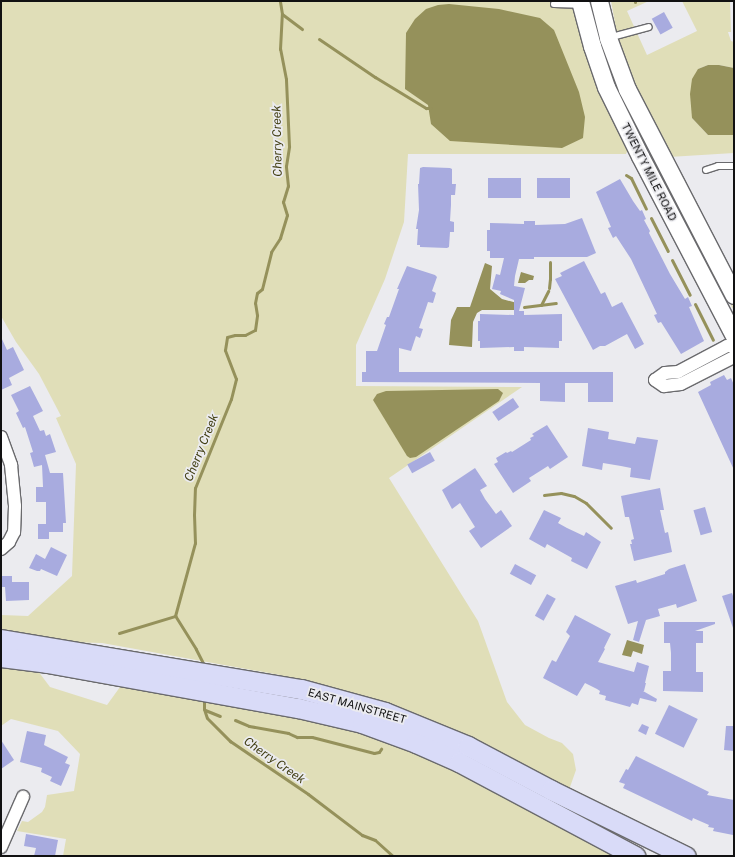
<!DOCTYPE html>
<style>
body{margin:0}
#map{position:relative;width:735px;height:857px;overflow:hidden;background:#ebebef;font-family:"Public Sans",sans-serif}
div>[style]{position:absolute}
.green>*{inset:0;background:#e0deb8}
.water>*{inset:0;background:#95915b}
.stream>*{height:3px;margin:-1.5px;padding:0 1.5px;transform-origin:1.5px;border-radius:1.5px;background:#95915b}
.building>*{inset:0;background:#a8abdf;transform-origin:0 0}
.roads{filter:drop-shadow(1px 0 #6a6a6d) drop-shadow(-1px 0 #6a6a6d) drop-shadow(0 1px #6a6a6d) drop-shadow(0 -1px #6a6a6d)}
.service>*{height:6px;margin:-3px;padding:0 3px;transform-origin:3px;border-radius:3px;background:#fff}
.minor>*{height:12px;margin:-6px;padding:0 6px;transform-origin:6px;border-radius:6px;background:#fff}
.secondary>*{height:17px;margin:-8.5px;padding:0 8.5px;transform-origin:8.5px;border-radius:8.5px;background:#fff}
.primary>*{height:19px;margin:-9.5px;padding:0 9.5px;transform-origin:9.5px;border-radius:9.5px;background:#d9dbf8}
span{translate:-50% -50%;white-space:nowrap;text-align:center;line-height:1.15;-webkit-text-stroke:3.5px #ebebef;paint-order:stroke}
.street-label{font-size:11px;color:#111112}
.water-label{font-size:12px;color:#413e12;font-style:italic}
.frame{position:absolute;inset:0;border:2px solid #111112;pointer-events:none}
</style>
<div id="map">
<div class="green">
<i style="clip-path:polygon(1px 1px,574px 1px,628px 149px,626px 154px,408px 154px,404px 222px,385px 279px,356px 345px,356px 386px,522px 387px,389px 478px,478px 621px,507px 702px,525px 725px,549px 738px,562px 743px,573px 754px,576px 770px,570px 787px,564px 788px,280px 675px,102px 643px,65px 642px,1px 632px,1px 615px,28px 616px,72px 576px,76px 464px,56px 418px,61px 416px,39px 374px,16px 342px,1px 316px)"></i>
<i style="clip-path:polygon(586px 1px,589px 1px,606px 52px,691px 226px,734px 308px,734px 311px,710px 265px,691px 237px,620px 102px)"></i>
<i style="clip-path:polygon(611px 1px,649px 1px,627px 11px,647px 55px,697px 31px,682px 1px,730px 1px,731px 32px,728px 32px,731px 41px,734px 42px,734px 68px,719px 65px,708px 65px,698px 69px,692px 118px,708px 135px,734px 135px,734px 153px,669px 157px,641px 103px,619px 45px)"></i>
<i style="clip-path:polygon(1px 666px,38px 671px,50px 687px,107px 705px,120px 687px,290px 715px,357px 732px,419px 753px,458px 771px,616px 856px,63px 856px,66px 839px,17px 831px,22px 821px,28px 822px,42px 812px,45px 807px,47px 795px,74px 791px,80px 754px,58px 731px,11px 719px,1px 726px)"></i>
</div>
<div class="water">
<i style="clip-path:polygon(449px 4px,499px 9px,540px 18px,554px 30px,579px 92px,585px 117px,583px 138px,562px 148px,450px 141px,431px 124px,428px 105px,405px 89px,406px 33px,415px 19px,426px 9px,438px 5px)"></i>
<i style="clip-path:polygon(708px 65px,719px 65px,734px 68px,734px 135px,708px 135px,692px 118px,690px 94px,692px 79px,698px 69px)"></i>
<i style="clip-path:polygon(485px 263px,492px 266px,490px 289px,502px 299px,517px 303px,516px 310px,482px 310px,477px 313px,473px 322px,472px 347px,449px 345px,451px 320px,457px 307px,470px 307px)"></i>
<i style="clip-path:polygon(521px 272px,534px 276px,533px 280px,529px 280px,525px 283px,518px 283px)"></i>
<i style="clip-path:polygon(498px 389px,503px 393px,499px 401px,416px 457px,410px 458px,407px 456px,373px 400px,377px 394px,386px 391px)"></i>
<i style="clip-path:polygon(627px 640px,644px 645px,642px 654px,633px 651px,631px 657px,622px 655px)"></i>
</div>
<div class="stream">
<i style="left:635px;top:1px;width:1px;rotate:90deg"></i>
<i style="left:282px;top:14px;width:25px;rotate:37deg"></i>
<i style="left:319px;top:39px;width:68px;rotate:34.2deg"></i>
<i style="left:375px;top:77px;width:60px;rotate:31.3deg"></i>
<i style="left:426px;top:108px;width:5px"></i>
<i style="left:626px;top:175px;width:6px;rotate:31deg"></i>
<i style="left:631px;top:178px;width:34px;rotate:64deg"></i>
<i style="left:651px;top:218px;width:37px;rotate:63deg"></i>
<i style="left:672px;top:260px;width:39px;rotate:63deg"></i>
<i style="left:549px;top:288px;width:9px;rotate:-84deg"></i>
<i style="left:550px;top:279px;width:17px;rotate:-90deg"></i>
<i style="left:695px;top:304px;width:40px;rotate:63.4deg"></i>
<i style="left:541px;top:305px;width:16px;rotate:-63deg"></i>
<i style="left:524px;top:307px;width:32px;rotate:-7deg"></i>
<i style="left:544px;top:495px;width:17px;rotate:-7deg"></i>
<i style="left:561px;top:493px;width:13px;rotate:13deg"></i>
<i style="left:574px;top:496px;width:14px;rotate:30deg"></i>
<i style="left:586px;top:503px;width:35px;rotate:45deg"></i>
<i style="left:119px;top:633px;width:59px;rotate:-16.9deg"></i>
<i style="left:204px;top:665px;width:18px;rotate:-117deg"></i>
<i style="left:196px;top:649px;width:39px;rotate:-122deg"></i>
<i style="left:175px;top:616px;width:76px;rotate:-74.7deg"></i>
<i style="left:195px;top:543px;width:28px;rotate:-92deg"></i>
<i style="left:194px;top:515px;width:27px;rotate:-88deg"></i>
<i style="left:195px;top:488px;width:96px;rotate:-68deg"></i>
<i style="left:231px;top:399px;width:21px;rotate:-76deg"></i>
<i style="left:236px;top:379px;width:31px;rotate:-111deg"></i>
<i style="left:225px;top:350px;width:13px;rotate:-81deg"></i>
<i style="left:227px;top:337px;width:8px;rotate:-14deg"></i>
<i style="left:235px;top:335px;width:10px"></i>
<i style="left:245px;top:335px;width:11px;rotate:-27deg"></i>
<i style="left:255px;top:330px;width:15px;rotate:-82deg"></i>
<i style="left:257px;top:315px;width:12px;rotate:-99deg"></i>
<i style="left:255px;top:303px;width:10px;rotate:-79deg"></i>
<i style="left:257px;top:293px;width:6px;rotate:-39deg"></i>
<i style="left:262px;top:289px;width:38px;rotate:-76deg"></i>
<i style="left:271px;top:252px;width:17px;rotate:-57deg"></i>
<i style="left:280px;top:238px;width:24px;rotate:-73deg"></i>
<i style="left:287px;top:215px;width:14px;rotate:-107deg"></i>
<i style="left:283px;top:202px;width:17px;rotate:-73deg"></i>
<i style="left:288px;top:186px;width:20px;rotate:-96deg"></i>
<i style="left:286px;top:166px;width:20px;rotate:-81deg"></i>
<i style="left:289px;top:146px;width:67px;rotate:-92.6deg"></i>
<i style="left:286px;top:79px;width:31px;rotate:-101deg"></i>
<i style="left:280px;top:49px;width:35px;rotate:-87deg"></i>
<i style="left:282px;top:14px;width:13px;rotate:-99deg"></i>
<i style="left:204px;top:697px;width:12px;rotate:90deg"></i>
<i style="left:204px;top:709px;width:9px;rotate:72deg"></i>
<i style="left:207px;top:718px;width:33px;rotate:45deg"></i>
<i style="left:230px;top:741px;width:94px;rotate:34.2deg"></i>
<i style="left:308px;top:794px;width:68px;rotate:37.2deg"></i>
<i style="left:362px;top:835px;width:14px;rotate:21deg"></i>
<i style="left:375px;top:840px;width:24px;rotate:42deg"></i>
<i style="left:205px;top:710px;width:16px;rotate:22deg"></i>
<i style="left:235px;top:720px;width:15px;rotate:23deg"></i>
<i style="left:249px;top:726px;width:40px;rotate:10deg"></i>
<i style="left:288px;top:733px;width:10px;rotate:24deg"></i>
<i style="left:297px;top:737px;width:15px"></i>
<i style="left:312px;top:737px;width:64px;rotate:14.5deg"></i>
<i style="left:374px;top:753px;width:5px;rotate:-11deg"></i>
<i style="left:379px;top:752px;width:4px;rotate:-56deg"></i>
</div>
<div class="building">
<i style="left:664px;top:12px;width:18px;height:14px;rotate:61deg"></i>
<i style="clip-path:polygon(423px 167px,450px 168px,452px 169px,452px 184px,456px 184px,455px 195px,451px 195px,451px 205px,450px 221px,454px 222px,454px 232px,450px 232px,449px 247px,447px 248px,420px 247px,420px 245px,417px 245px,418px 229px,416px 229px,419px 210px,418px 184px,419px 184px,420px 168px)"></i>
<i style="left:488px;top:178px;width:33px;height:20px"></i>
<i style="left:537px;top:178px;width:33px;height:20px"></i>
<i style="clip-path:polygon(620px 179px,633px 201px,640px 211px,642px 210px,646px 219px,644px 220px,650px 231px,649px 233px,670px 274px,685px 299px,688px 297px,692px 306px,689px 307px,704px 341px,681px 354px,661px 322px,658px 323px,654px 315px,657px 314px,631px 259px,616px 236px,613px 238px,608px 228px,611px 227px,596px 192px)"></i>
<i style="clip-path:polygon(582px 218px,596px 253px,587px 257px,534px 257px,534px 259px,519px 259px,515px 276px,514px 286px,525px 288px,519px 311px,524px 311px,524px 315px,562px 314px,562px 341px,559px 341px,559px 348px,524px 347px,524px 351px,514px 351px,514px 347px,480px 348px,480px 341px,478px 341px,478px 321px,480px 321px,480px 314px,514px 315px,514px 300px,500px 294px,501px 291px,492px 289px,496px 274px,500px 275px,504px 258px,490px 258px,490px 251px,487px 251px,487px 230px,490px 230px,490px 223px,524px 224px,524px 221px,535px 221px,535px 225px,565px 224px)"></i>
<i style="clip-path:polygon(584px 261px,601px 294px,605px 292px,612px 307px,622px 302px,644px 344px,635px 349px,627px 334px,605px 346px,600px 346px,593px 350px,555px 279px,562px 276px,560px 273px)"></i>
<i style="clip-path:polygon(407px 266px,435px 275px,437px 277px,432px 291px,436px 293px,433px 303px,428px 302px,425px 311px,419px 328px,423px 329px,420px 338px,416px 336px,411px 351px,399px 348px,399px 372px,613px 372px,613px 402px,588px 402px,588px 383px,565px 383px,565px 402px,540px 401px,540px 383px,362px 382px,362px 372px,366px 372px,366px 351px,377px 351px,386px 325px,384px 324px,387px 317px,389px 317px,399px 289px,397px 289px)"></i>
<i style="clip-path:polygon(1px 337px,7px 350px,13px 347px,24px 370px,9px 378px,12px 385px,1px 390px)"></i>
<i style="clip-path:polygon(724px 375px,727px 380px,731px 378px,734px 385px,734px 470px,698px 392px,711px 385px,710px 382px)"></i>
<i style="clip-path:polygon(30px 386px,43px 411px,33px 416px,40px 431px,44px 430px,46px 436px,50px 434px,56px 452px,45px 455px,50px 473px,63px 473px,66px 523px,63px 523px,63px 532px,49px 532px,49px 539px,38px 539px,38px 524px,46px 524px,46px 502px,36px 502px,36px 487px,43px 487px,42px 465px,34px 467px,30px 453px,33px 452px,25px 427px,23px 428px,16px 413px,19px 411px,11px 395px)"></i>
<i style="left:513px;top:398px;width:11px;height:25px;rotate:56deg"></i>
<i style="clip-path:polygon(547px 425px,568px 457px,550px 469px,548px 466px,529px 478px,531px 481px,513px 493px,494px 464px,498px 462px,496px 458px,506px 452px,507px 453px,511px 451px,512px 452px,531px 440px,530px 438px,534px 436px,532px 434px)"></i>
<i style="clip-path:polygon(588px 428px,609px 432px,608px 439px,635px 444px,637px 437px,658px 440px,650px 480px,630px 477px,631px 468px,621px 466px,603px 463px,602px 470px,582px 466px)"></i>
<i style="left:430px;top:452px;width:10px;height:26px;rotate:61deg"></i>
<i style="clip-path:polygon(475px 468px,487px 486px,480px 490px,485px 499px,496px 514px,501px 510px,512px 526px,481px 548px,469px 531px,475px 527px,460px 503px,452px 509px,442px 490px)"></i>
<i style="clip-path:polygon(660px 488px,664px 510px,660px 510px,665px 533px,668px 532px,672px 552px,634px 561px,630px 544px,632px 544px,631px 540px,634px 539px,629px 517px,625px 517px,621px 496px)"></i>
<i style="left:705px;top:507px;width:26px;height:12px;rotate:74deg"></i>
<i style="clip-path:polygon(544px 510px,561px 518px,558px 523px,567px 528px,584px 536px,586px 532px,601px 542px,587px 569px,571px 561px,572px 558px,547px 544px,545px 548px,529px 539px)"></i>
<i style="clip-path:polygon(51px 547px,67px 555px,57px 576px,41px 569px,40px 571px,37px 571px,29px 568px,36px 554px,45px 559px)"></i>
<i style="left:515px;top:564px;width:24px;height:11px;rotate:28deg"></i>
<i style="clip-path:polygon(685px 564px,697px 601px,677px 608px,676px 604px,658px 609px,660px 616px,646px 620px,639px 642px,633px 640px,638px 621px,628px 624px,615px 586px,636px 580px,637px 583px,665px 574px,665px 572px,669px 569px)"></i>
<i style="clip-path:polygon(1px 576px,12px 576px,12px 582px,29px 582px,29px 600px,6px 601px,5px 587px,1px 587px)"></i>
<i style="clip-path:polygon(732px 593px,734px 599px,733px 628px,722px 596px)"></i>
<i style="left:547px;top:594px;width:10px;height:25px;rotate:29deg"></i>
<i style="clip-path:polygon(575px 615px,611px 634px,604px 648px,605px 649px,598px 662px,634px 672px,637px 662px,649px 666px,645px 683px,646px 683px,644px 691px,643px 691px,657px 699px,656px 702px,640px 698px,638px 705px,632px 703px,630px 707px,605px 700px,606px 696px,599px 694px,600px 691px,597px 689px,585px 683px,577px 696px,543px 678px,552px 660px,556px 662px,565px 645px,570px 636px,566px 632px)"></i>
<i style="clip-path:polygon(664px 622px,715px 622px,715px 624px,695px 631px,703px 631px,703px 643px,696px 643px,696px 672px,703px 672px,703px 692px,663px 691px,663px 671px,671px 671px,671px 653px,670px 643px,664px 643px)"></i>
<i style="left:669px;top:705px;width:32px;height:32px;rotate:26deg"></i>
<i style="clip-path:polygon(642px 724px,649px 727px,646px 735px,638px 731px)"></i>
<i style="clip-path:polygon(726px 726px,734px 726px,734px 751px,724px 750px)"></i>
<i style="clip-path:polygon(27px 731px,46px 735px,44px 745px,68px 757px,65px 763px,70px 765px,61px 786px,50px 781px,52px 777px,41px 772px,42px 768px,20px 762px)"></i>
<i style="clip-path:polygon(1px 740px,14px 760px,1px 769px)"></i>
<i style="clip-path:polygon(636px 756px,709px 792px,707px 795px,734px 800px,733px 835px,713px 831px,714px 828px,708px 827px,709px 825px,693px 818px,692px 821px,623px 788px,625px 784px,619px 782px,626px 769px,628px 770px)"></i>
<i style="clip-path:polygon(26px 834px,58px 840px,55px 856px,34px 856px,36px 848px,24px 846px)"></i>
</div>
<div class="roads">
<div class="service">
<i style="left:554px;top:4px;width:25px;rotate:2deg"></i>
<i style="left:608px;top:38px;width:42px;rotate:-15deg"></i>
<i style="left:706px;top:170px;width:13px;rotate:-18deg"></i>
<i style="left:718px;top:166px;width:16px"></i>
</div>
<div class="minor">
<i style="left:734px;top:346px;width:7px;rotate:180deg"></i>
<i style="left:727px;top:346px;width:55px;rotate:152deg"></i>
<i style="left:678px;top:372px;width:13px;rotate:176deg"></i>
<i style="left:665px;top:373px;width:12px;rotate:145deg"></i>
<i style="left:655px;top:380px;width:11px;rotate:34deg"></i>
<i style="left:664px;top:386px;width:17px;rotate:-7deg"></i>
<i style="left:681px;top:384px;width:59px;rotate:-27deg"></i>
<i style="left:1px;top:437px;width:30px;rotate:70deg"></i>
<i style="left:11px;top:465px;width:41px;rotate:84.4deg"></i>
<i style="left:15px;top:506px;width:26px;rotate:92deg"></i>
<i style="left:14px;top:532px;width:11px;rotate:117deg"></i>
<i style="left:9px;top:542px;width:11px;rotate:139deg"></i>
<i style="left:1px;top:847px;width:55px;rotate:-66.3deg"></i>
</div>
<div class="secondary">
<i style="left:580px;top:1px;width:47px;rotate:75.1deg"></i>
<i style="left:592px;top:46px;width:43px;rotate:71.1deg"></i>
<i style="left:606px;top:87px;width:77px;rotate:63.8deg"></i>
<i style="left:640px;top:156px;width:203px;rotate:62.4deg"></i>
<i style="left:599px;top:1px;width:38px;rotate:76deg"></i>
<i style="left:608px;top:38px;width:54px;rotate:69.6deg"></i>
<i style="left:627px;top:89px;width:232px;rotate:62.6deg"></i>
</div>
<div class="primary">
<i style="left:1px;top:639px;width:304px;rotate:9.5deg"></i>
<i style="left:301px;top:689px;width:87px;rotate:15.3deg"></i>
<i style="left:385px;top:712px;width:90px;rotate:22.3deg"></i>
<i style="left:468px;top:746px;width:94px;rotate:27.9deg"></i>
<i style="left:551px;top:790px;width:150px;rotate:26.1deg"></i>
<i style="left:1px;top:657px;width:46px;rotate:7.4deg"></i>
<i style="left:47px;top:663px;width:255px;rotate:10.2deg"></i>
<i style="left:298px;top:708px;width:66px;rotate:13.2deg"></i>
<i style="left:362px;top:723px;width:58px;rotate:20.3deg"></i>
<i style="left:416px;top:743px;width:47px;rotate:23.8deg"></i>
<i style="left:459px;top:762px;width:200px;rotate:28.1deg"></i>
</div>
</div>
<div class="street-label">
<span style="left:649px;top:172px;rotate:63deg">TWENTY MILE ROAD</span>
<span style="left:357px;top:706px;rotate:16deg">EAST MAINSTREET</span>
</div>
<div class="water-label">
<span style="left:278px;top:141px;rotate:-91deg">Cherry Creek</span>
<span style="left:202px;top:448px;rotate:-68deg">Cherry Creek</span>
<span style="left:274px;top:761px;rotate:35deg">Cherry Creek</span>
</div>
<div class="frame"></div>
</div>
